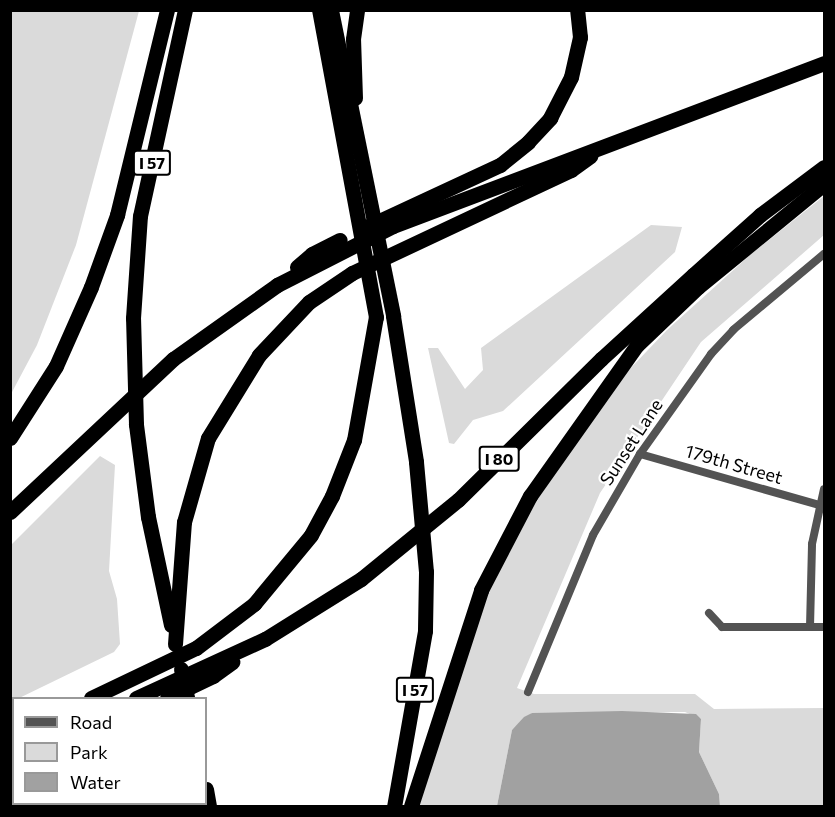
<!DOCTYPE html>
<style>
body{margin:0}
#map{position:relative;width:835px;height:817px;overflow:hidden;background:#fff;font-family:Commissioner,sans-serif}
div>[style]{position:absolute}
.green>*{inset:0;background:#dadada}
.water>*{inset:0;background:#a1a1a1}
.street>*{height:8px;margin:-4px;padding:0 4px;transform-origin:4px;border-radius:4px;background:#535353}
.highway>*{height:15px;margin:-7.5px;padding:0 7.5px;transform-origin:7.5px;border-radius:7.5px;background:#000}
span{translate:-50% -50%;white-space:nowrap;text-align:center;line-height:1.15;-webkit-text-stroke:4.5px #fff;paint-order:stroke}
.shield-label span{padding:2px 4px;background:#fff;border:2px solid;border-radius:4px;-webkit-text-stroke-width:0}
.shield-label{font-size:16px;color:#000;font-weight:700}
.street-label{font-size:18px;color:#000}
.frame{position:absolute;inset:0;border:12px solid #000;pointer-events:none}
.legend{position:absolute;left:12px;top:697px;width:195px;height:108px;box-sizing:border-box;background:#fff;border:2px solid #999;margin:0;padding:8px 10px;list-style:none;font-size:18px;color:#000}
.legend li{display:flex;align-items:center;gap:12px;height:30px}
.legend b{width:30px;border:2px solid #999}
</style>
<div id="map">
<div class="green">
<i style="clip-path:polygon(11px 10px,139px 11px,76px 245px,37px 345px,11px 394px)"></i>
<i style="clip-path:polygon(824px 196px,824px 235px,701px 342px,600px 493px,517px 688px,534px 694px,695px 694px,714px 709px,824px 708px,824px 806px,720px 806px,719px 794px,699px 752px,701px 719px,685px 712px,532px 713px,512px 730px,497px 806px,416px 806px,486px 591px,539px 491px,626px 373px,667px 330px,750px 255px)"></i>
<i style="clip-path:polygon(651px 225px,682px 227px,675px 252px,503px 411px,473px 420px,454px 444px,449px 443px,428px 348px,438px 348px,465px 389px,483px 370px,481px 348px)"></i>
<i style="clip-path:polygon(100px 456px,115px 465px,109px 571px,117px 599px,120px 644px,114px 652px,11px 702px,11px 545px)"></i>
</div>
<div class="water">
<i style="clip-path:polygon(622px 711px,696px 714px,701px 719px,699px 752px,719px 794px,720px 806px,497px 806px,512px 730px,524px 717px,532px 713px)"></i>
</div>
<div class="street">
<i style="left:640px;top:454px;width:186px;rotate:15.9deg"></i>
<i style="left:709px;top:613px;width:19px;rotate:47deg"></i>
<i style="left:722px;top:627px;width:102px"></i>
<i style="left:810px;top:627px;width:83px;rotate:-88.6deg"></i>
<i style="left:812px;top:544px;width:56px;rotate:-77.7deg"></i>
<i style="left:528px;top:692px;width:170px;rotate:-67.5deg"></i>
<i style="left:593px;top:535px;width:94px;rotate:-59.9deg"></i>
<i style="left:640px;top:454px;width:123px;rotate:-54.6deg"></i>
<i style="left:711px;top:354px;width:33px;rotate:-47deg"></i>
<i style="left:733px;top:330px;width:119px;rotate:-39.9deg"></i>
</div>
<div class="highway">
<i style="left:331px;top:10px;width:312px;rotate:78.5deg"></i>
<i style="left:393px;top:316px;width:148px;rotate:81deg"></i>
<i style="left:416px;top:462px;width:110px;rotate:84.8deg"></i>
<i style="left:426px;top:572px;width:59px;rotate:91deg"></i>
<i style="left:425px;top:631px;width:178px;rotate:100deg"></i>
<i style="left:355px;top:98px;width:59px;rotate:-91.9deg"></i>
<i style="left:353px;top:39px;width:29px;rotate:-82deg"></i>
<i style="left:364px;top:228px;width:150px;rotate:-24.9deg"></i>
<i style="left:500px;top:165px;width:36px;rotate:-39deg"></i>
<i style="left:528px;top:142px;width:33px;rotate:-47deg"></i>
<i style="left:550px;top:118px;width:46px;rotate:-62.9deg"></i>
<i style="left:571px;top:77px;width:41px;rotate:-77.3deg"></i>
<i style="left:580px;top:37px;width:27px;rotate:-96deg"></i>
<i style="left:297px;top:267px;width:20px;rotate:-41deg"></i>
<i style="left:312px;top:254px;width:31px;rotate:-27deg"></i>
<i style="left:10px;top:438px;width:85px;rotate:-57.4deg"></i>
<i style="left:56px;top:366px;width:86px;rotate:-66.1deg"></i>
<i style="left:91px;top:287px;width:77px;rotate:-70.1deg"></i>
<i style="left:117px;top:215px;width:211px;rotate:-76.3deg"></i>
<i style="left:10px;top:512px;width:224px;rotate:-43.2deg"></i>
<i style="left:173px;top:359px;width:128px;rotate:-35.4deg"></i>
<i style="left:277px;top:285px;width:130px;rotate:-27deg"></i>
<i style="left:393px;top:226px;width:461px;rotate:-20.7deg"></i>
<i style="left:171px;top:625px;width:110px;rotate:-102deg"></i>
<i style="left:148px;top:517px;width:94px;rotate:-97.4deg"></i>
<i style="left:136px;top:424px;width:106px;rotate:-91.6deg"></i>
<i style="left:133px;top:318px;width:102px;rotate:-86.1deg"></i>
<i style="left:140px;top:216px;width:211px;rotate:-77.7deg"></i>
<i style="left:175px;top:644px;width:122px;rotate:-85.8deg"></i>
<i style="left:184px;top:522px;width:87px;rotate:-74.1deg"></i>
<i style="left:208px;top:438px;width:97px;rotate:-58.4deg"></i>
<i style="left:259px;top:355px;width:73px;rotate:-46.7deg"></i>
<i style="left:309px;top:302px;width:52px;rotate:-34deg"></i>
<i style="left:352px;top:273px;width:242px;rotate:-25.2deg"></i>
<i style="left:571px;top:170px;width:24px;rotate:-36deg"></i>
<i style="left:181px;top:669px;width:30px;rotate:78deg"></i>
<i style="left:91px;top:698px;width:116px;rotate:-25.5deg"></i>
<i style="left:196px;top:648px;width:73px;rotate:-37.2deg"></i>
<i style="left:254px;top:604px;width:89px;rotate:-50.4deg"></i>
<i style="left:311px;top:535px;width:44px;rotate:-61.7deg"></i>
<i style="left:332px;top:496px;width:60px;rotate:-68.6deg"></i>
<i style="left:354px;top:440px;width:125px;rotate:-79.9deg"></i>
<i style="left:376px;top:317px;width:312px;rotate:-100.5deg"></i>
<i style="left:136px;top:698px;width:142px;rotate:-24.6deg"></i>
<i style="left:265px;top:639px;width:113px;rotate:-32deg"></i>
<i style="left:361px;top:579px;width:125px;rotate:-39.2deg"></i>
<i style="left:458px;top:500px;width:201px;rotate:-44.6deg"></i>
<i style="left:601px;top:359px;width:125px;rotate:-42.4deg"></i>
<i style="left:693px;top:275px;width:90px;rotate:-41.8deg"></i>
<i style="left:760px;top:215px;width:80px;rotate:-36.9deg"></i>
<i style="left:167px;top:698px;width:51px;rotate:-25.6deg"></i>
<i style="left:213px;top:676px;width:24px;rotate:-36deg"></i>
<i style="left:10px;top:735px;width:4px;rotate:-14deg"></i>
<i style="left:206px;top:789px;width:17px;rotate:80deg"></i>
<i style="left:10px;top:793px;width:6px;rotate:-45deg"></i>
<i style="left:411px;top:806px;width:227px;rotate:-72deg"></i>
<i style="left:481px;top:590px;width:106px;rotate:-62.5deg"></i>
<i style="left:530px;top:496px;width:185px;rotate:-54.7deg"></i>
<i style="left:637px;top:345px;width:84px;rotate:-43.6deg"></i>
<i style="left:698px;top:287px;width:163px;rotate:-39.3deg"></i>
</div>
<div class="shield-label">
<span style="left:152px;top:163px">I 57</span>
<span style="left:499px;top:459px">I 80</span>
<span style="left:415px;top:690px">I 57</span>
</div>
<div class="street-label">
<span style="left:631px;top:442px;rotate:-57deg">Sunset Lane</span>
<span style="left:734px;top:464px;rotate:16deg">179th Street</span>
</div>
<div class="frame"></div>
<ul class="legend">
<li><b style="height:8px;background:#535353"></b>Road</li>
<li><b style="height:16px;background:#dadada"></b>Park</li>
<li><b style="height:16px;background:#a1a1a1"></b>Water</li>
</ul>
</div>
